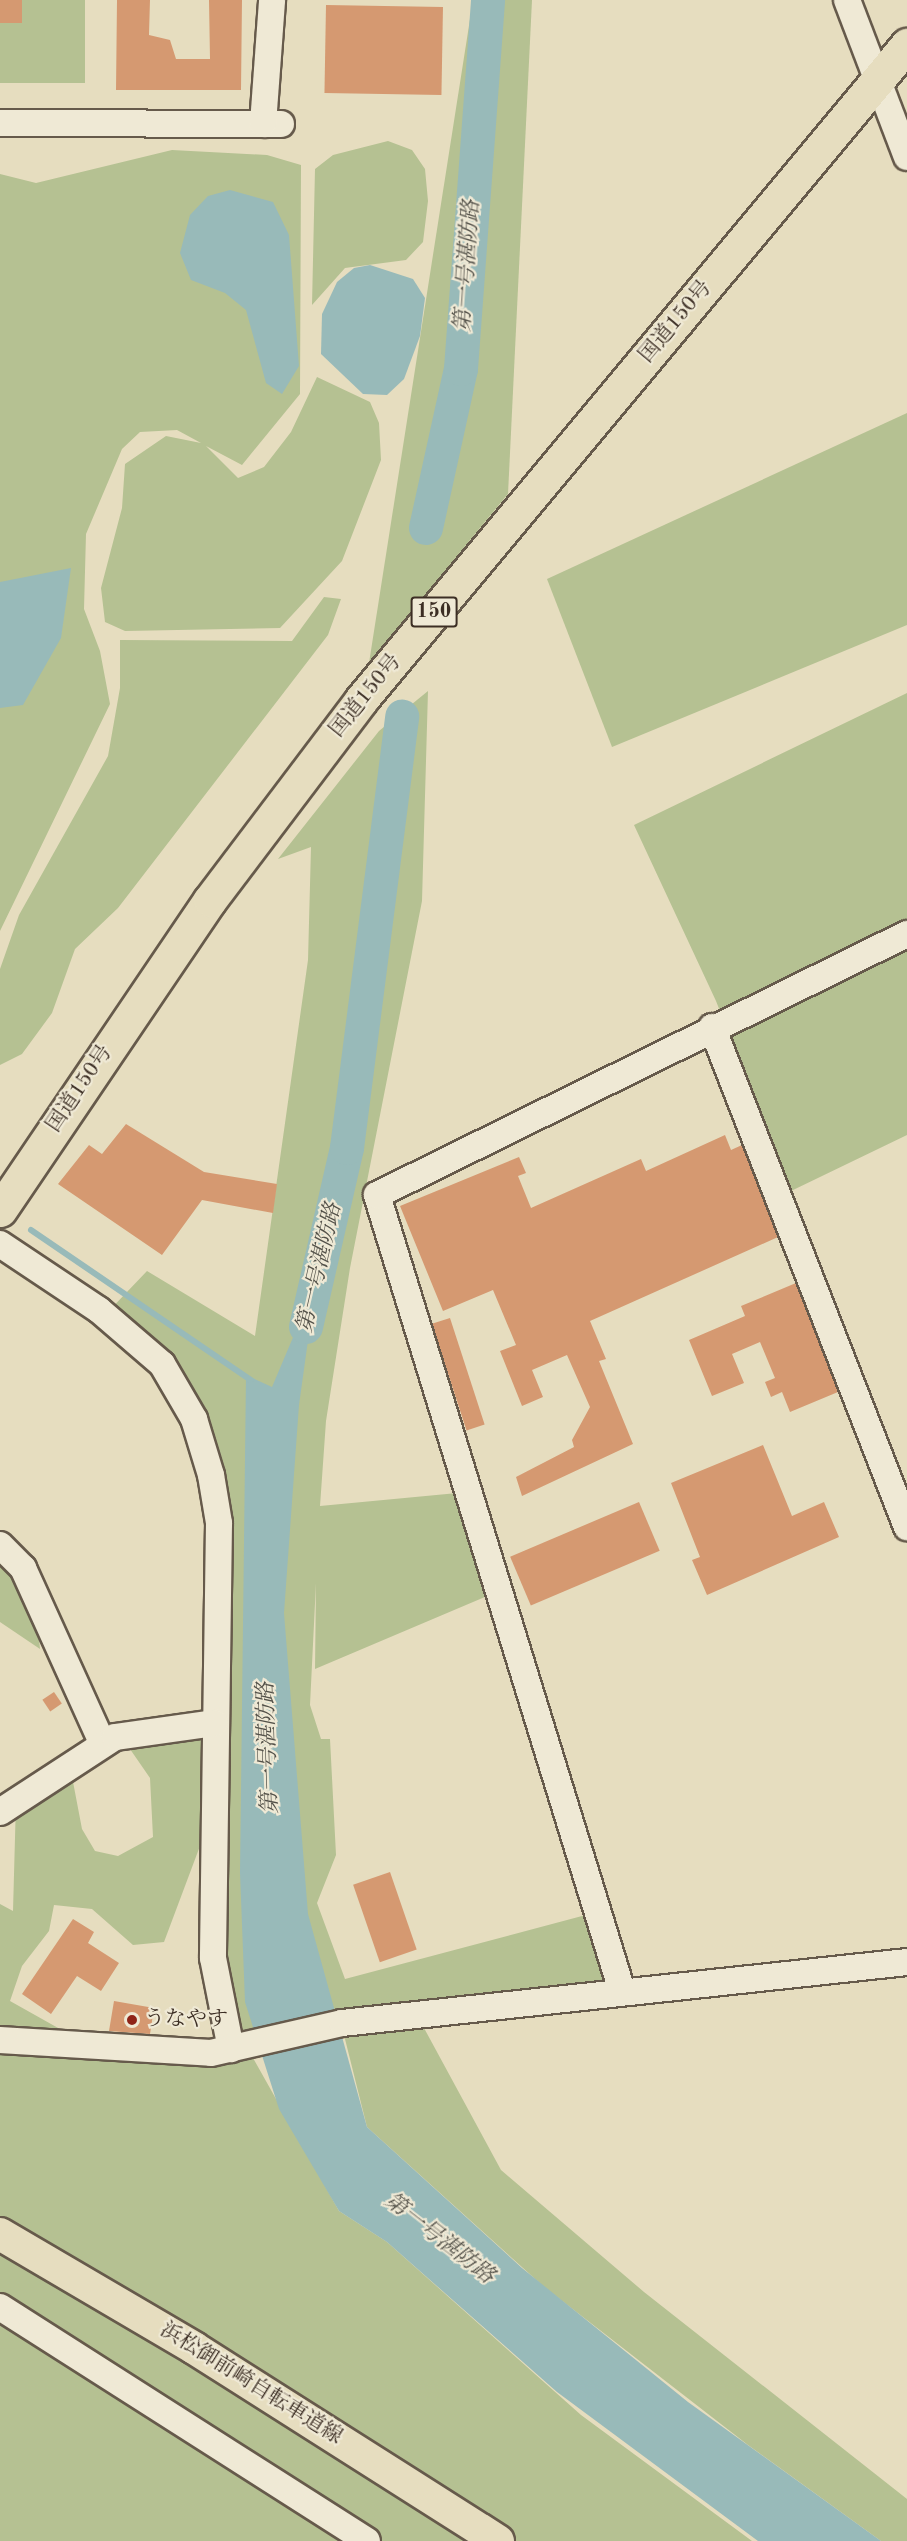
<!DOCTYPE html>
<meta charset="utf-8">
<style>
body{margin:0}
#map{position:relative;width:907px;height:2541px;overflow:hidden;background:#e6ddbf;font-family:"Old Standard TT","Noto Serif JP",serif}
div>[style]{position:absolute}
.green>*{inset:0;background:#b5c192;transform-origin:0 0}
.water>*{inset:0;background:#98bab9}
.stream>*{height:6px;margin:-3px;padding:0 3px;transform-origin:3px;border-radius:3px;background:#98bab9}
.river>*{height:34px;margin:-17px;padding:0 17px;transform-origin:17px;border-radius:17px;background:#98bab9}
.building>*{inset:0;background:#d59971;transform-origin:0 0}
.roads{filter:drop-shadow(2px 0 #665a4b) drop-shadow(-2px 0 #665a4b) drop-shadow(0 2px #665a4b) drop-shadow(0 -2px #665a4b)}
.minor>*{height:26px;margin:-13px;padding:0 13px;transform-origin:13px;border-radius:13px;background:#efe9d5}
.major>*{height:32px;margin:-16px;padding:0 16px;transform-origin:16px;border-radius:16px;background:#e6ddbf}
.highway>*{height:33px;margin:-16.5px;padding:0 16.5px;transform-origin:16.5px;border-radius:16.5px;background:#e6ddbf}
.dots>*{width:16px;height:16px;translate:-50% -50%;box-sizing:border-box;border:3px solid #efe9d5;border-radius:50%}
span{translate:-50% -50%;white-space:nowrap;text-align:center;line-height:1.15;-webkit-text-stroke:4.5px #efe9d5;paint-order:stroke}
.shield-label span{padding:2px 4px;background:#efe9d5;border:2px solid;border-radius:4px;-webkit-text-stroke-width:0}
.shield-label{font-size:20px;color:#3c2e24;font-weight:700}
.street-label{font-size:21px;color:#3c2e24}
.poi-label{font-size:21px;color:#3c2e24}
.left{translate:0 -50%;text-align:left}
.water-label{font-size:22px;color:#535149;font-style:italic}
</style>
<div id="map">
<div class="green">
<i style="left:0;top:0;width:85px;height:83px"></i>
<i style="clip-path:polygon(473px 0,532px 0,508px 494px,369px 663px)"></i>
<i style="clip-path:polygon(388px 141px,412px 150px,425px 169px,428px 201px,423px 242px,406px 260px,345px 268px,312px 305px,315px 169px,333px 155px)"></i>
<i style="clip-path:polygon(172px 150px,267px 155px,301px 165px,300px 394px,242px 465px,206px 446px,238px 478px,264px 467px,291px 432px,317px 377px,370px 402px,379px 423px,381px 460px,342px 561px,280px 628px,125px 631px,105px 622px,101px 588px,122px 508px,125px 464px,166px 436px,201px 443px,177px 430px,140px 432px,122px 449px,86px 534px,84px 609px,100px 651px,110px 704px,0 931px,0 174px,36px 183px)"></i>
<i style="clip-path:polygon(907px 413px,907px 625px,612px 747px,547px 579px)"></i>
<i style="clip-path:polygon(324px 597px,341px 599px,328px 635px,118px 908px,75px 949px,52px 1013px,22px 1054px,0 1065px,0 969px,19px 915px,108px 756px,120px 688px,120px 640px,292px 641px)"></i>
<i style="clip-path:polygon(428px 691px,422px 901px,350px 1268px,326px 1421px,320px 1506px,468px 1492px,499px 1591px,315px 1669px,316px 1583px,310px 1705px,321px 1739px,330px 1739px,336px 1855px,317px 1903px,345px 1979px,597px 1912px,622px 1991px,364px 2021px,424px 2028px,501px 2170px,644px 2292px,907px 2499px,907px 2541px,881px 2541px,748px 2445px,543px 2286px,367px 2127px,341px 2023px,253px 2058px,339px 2211px,387px 2242px,581px 2415px,752px 2541px,497px 2541px,410px 2483px,467px 2541px,0 2541px,0 2046px,231px 2049px,215px 1952px,215px 1806px,164px 1942px,133px 1945px,92px 1909px,54px 1905px,49px 1931px,22px 1966px,10px 2001px,92px 2047px,0 2041px,0 1904px,13px 1911px,16px 1801px,70px 1766px,82px 1829px,95px 1851px,118px 1856px,153px 1837px,150px 1778px,121px 1736px,205px 1724px,216px 1477px,187px 1407px,105px 1315px,147px 1271px,255px 1336px,308px 960px,311px 847px,278px 859px,379px 731px)"></i>
<i style="clip-path:polygon(907px 693px,907px 1135px,791px 1191px,716px 1001px,634px 825px)"></i>
<i style="clip-path:polygon(0 1547px,35px 1599px,40px 1649px,0 1622px)"></i>
</div>
<div class="water">
<i style="clip-path:polygon(230px 190px,273px 202px,289px 235px,299px 366px,282px 394px,266px 383px,246px 310px,225px 293px,191px 280px,180px 253px,190px 215px,208px 196px)"></i>
<i style="clip-path:polygon(370px 265px,413px 279px,425px 298px,420px 336px,404px 379px,387px 395px,363px 394px,321px 354px,322px 314px,337px 282px,354px 268px)"></i>
<i style="clip-path:polygon(71px 568px,61px 638px,23px 705px,0 708px,0 582px)"></i>
<i style="clip-path:polygon(316px 1283px,299px 1405px,284px 1613px,308px 1914px,367px 2127px,522px 2268px,688px 2402px,881px 2541px,758px 2541px,557px 2392px,387px 2242px,339px 2211px,279px 2109px,245px 2002px,240px 1873px,246px 1375px,272px 1387px)"></i>
</div>
<div class="stream">
<i style="left:31px;top:1230px;width:266px;rotate:34.3deg"></i>
</div>
<div class="river">
<i style="left:426px;top:528px;width:163px;rotate:-77.6deg"></i>
<i style="left:461px;top:369px;width:370px;rotate:-85.8deg"></i>
<i style="left:306px;top:1327px;width:184px;rotate:-77.1deg"></i>
<i style="left:347px;top:1148px;width:435px;rotate:-82.7deg"></i>
</div>
<div class="building">
<i style="left:0;top:0;width:22px;height:23px"></i>
<i style="clip-path:polygon(117px 0,150px 0,149px 35px,170px 40px,176px 59px,210px 59px,209px 0,242px 0,241px 90px,116px 90px)"></i>
<i style="left:326px;top:5px;width:117px;height:88px;rotate:1deg"></i>
<i style="clip-path:polygon(126px 1124px,204px 1172px,277px 1184px,273px 1213px,202px 1200px,162px 1255px,58px 1184px,89px 1145px,102px 1154px)"></i>
<i style="clip-path:polygon(725px 1135px,731px 1150px,742px 1145px,778px 1237px,590px 1321px,606px 1359px,599px 1361px,633px 1444px,522px 1496px,516px 1477px,574px 1447px,572px 1440px,590px 1407px,567px 1355px,532px 1370px,543px 1397px,522px 1406px,500px 1351px,516px 1345px,493px 1290px,443px 1311px,400px 1206px,519px 1157px,526px 1173px,518px 1176px,531px 1208px,641px 1159px,646px 1171px)"></i>
<i style="clip-path:polygon(796px 1283px,838px 1392px,790px 1412px,782px 1392px,771px 1397px,765px 1382px,775px 1378px,760px 1342px,732px 1354px,744px 1383px,712px 1396px,689px 1340px,745px 1316px,741px 1306px)"></i>
<i style="left:450px;top:1318px;width:112px;height:19px;rotate:72deg"></i>
<i style="clip-path:polygon(763px 1445px,792px 1516px,824px 1502px,839px 1537px,707px 1595px,692px 1560px,700px 1557px,671px 1483px)"></i>
<i style="left:639px;top:1502px;width:53px;height:140px;rotate:67deg"></i>
<i style="left:54px;top:1692px;width:14px;height:14px;rotate:56deg"></i>
<i style="left:390px;top:1872px;width:82px;height:39px;rotate:71deg"></i>
<i style="clip-path:polygon(73px 1919px,94px 1932px,88px 1943px,119px 1963px,101px 1991px,77px 1976px,51px 2014px,22px 1994px)"></i>
<i style="clip-path:polygon(114px 2001px,154px 2008px,150px 2034px,109px 2031px)"></i>
</div>
<div class="roads">
<div class="minor">
<i style="left:847px;top:0;width:168px;rotate:69.1deg"></i>
<i style="left:0;top:123px;width:281px;rotate:0.2deg"></i>
<i style="left:263px;top:124px;width:124px;rotate:-85.8deg"></i>
<i style="left:712px;top:1027px;width:537px;rotate:68.69deg"></i>
<i style="left:0;top:1244px;width:119px;rotate:33.7deg"></i>
<i style="left:99px;top:1310px;width:83px;rotate:40.6deg"></i>
<i style="left:162px;top:1364px;width:64px;rotate:59.8deg"></i>
<i style="left:194px;top:1419px;width:59px;rotate:73.1deg"></i>
<i style="left:211px;top:1475px;width:49px;rotate:80.5deg"></i>
<i style="left:219px;top:1523px;width:435px;rotate:90.8deg"></i>
<i style="left:213px;top:1958px;width:93px;rotate:78.8deg"></i>
<i style="left:0;top:1545px;width:33px;rotate:45deg"></i>
<i style="left:23px;top:1568px;width:193px;rotate:65.6deg"></i>
<i style="left:0;top:1812px;width:137px;rotate:-33.1deg"></i>
<i style="left:115px;top:1737px;width:101px;rotate:-8deg"></i>
<i style="left:622px;top:1991px;width:833px;rotate:-107.11deg"></i>
<i style="left:377px;top:1195px;width:591px;rotate:-26.22deg"></i>
<i style="left:0;top:2040px;width:211px;rotate:3.5deg"></i>
<i style="left:211px;top:2053px;width:134px;rotate:-12.9deg"></i>
<i style="left:342px;top:2023px;width:568px;rotate:-6.16deg"></i>
<i style="left:0;top:2307px;width:435px;rotate:32.5deg"></i>
</div>
<div class="major">
<i style="left:0;top:2234px;width:225px;rotate:30.4deg"></i>
<i style="left:194px;top:2348px;width:360px;rotate:32.4deg"></i>
</div>
<div class="highway">
<i style="left:0;top:1210px;width:374px;rotate:-55.9deg"></i>
<i style="left:210px;top:900px;width:251px;rotate:-52.9deg"></i>
<i style="left:361px;top:700px;width:853px;rotate:-50.19deg"></i>
</div>
</div>
<div class="dots">
<i style="left:132px;top:2020px;background:#8f2418"></i>
</div>
<div class="shield-label">
<span style="left:434px;top:612px">150</span>
</div>
<div class="street-label">
<span style="left:676px;top:322px;rotate:-50deg">国道150号</span>
<span style="left:366px;top:696px;rotate:-51deg">国道150号</span>
<span style="left:80px;top:1089px;rotate:-56deg">国道150号</span>
<span style="left:251px;top:2384px;rotate:32deg">浜松御前崎自転車道線</span>
</div>
<div class="poi-label">
<span class="left" style="left:144px;top:2020px">うなやす</span>
</div>
<div class="water-label">
<span style="left:468px;top:266px;rotate:-86deg">第一号湛防路</span>
<span style="left:320px;top:1268px;rotate:-77deg">第一号湛防路</span>
<span style="left:269px;top:1748px;rotate:-92deg">第一号湛防路</span>
<span style="left:439px;top:2239px;rotate:38deg">第一号湛防路</span>
</div>
</div>
